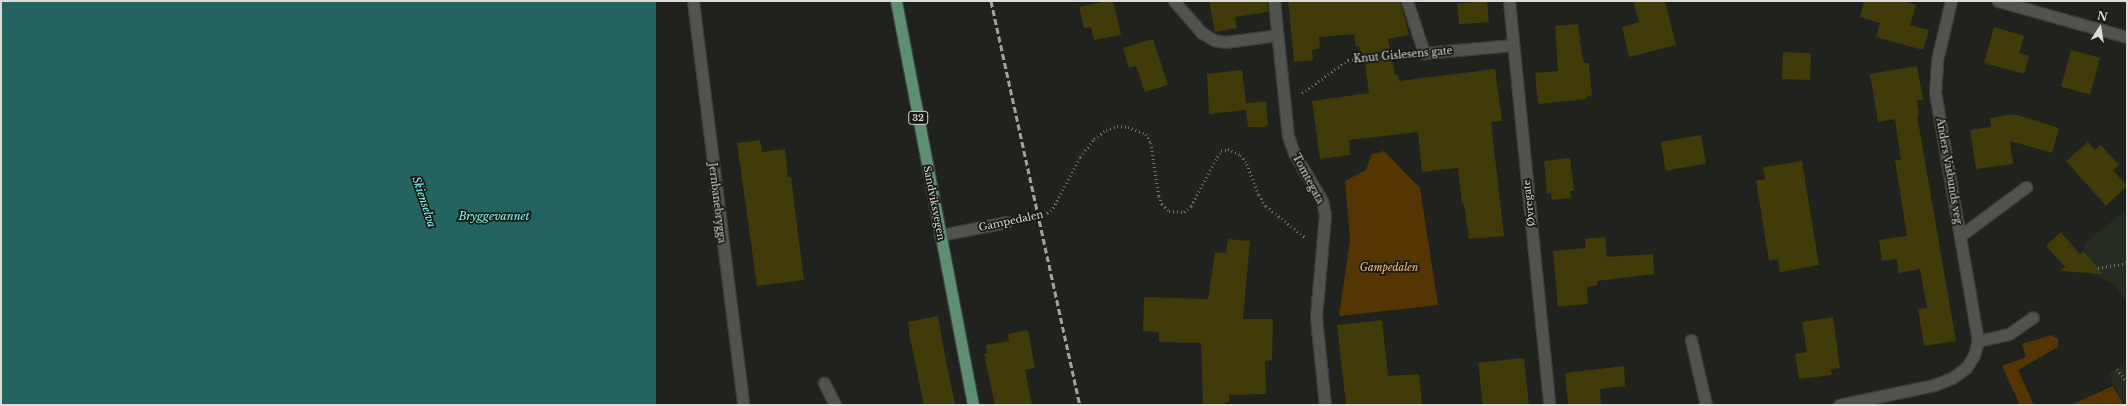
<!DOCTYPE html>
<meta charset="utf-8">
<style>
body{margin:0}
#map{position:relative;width:2128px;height:406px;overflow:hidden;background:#20221e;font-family:"Libre Baskerville",serif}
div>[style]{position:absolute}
.built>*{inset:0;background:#272c23}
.green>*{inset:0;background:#553501}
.water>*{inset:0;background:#236460;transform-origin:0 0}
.building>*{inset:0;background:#413a09;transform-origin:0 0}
.path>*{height:2.5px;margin-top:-1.25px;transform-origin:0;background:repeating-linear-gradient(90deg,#727370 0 1px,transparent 0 4px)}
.roads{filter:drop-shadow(1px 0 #3c3e3a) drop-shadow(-1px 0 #3c3e3a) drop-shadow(0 1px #3c3e3a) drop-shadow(0 -1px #3c3e3a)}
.service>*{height:11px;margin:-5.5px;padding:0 5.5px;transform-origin:5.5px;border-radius:5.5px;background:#50534e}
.minor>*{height:11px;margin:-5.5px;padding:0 5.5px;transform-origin:5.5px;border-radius:5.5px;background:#50534e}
.tertiary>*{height:11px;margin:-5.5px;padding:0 5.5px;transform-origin:5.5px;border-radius:5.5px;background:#50534e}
.primary>*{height:11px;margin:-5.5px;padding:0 5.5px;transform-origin:5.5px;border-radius:5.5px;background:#5d8f73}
.rail>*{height:3px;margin-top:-1.5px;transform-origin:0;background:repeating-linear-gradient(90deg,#a2a3a0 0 6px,transparent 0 9px)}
span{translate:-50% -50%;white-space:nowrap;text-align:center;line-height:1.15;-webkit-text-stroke:3.5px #171915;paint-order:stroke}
.shield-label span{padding:1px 3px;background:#171915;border:1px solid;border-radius:3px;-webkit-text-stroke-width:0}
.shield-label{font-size:9px;color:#dbdcd9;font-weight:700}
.street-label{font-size:10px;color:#dbdcd9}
.park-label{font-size:10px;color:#fec47b;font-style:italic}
.water-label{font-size:11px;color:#80faf0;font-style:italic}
.frame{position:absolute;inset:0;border:2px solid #dbdcd9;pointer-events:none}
.north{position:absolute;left:2080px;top:8px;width:40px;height:40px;-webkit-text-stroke:3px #171915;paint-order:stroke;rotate:12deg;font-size:11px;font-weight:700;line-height:16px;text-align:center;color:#dbdcd9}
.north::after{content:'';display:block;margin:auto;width:14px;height:18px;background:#dbdcd9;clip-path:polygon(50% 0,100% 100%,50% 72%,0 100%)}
</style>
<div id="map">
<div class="built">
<i style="clip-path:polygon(2127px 209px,2127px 302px,2115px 286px,2092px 273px,2070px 272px,2065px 267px,2083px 251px,2085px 243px)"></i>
<i style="clip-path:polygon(2127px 355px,2127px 405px,2124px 405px,2109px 374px,2124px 363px)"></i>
</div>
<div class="green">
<i style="clip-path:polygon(1384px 151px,1420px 188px,1438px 305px,1339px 316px,1350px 240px,1345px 181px,1366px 170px,1372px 154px)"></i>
<i style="clip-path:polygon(2051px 335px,2058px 339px,2058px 347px,2018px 370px,2034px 405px,2020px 405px,2002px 366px,2026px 357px,2022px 344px)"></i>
<i style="clip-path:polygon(2113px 386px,2124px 405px,2071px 405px)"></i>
</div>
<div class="water">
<i style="left:1px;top:1px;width:655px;height:404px"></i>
</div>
<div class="building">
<i style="clip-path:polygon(1107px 1px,1113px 1px,1121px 35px,1094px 40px,1091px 27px,1084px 28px,1079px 7px)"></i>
<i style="clip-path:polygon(1209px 1px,1267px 1px,1268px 12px,1235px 17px,1237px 28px,1215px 32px)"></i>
<i style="clip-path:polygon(1288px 1px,1400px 1px,1409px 35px,1388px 39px,1395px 75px,1398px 75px,1399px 81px,1495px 69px,1502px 121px,1491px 122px,1504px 236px,1469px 239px,1464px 204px,1462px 204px,1458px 168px,1422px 172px,1418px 132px,1349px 140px,1350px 155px,1320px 159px,1312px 101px,1369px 93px,1364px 55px,1361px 56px,1359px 46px,1356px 47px,1354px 34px,1319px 37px,1320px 48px,1312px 50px,1313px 60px,1294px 62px)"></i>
<i style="left:1487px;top:1px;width:21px;height:30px;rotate:85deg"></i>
<i style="clip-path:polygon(1633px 1px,1665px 1px,1676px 45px,1629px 57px,1622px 27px,1639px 22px)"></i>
<i style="clip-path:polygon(1864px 1px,1904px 1px,1916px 5px,1910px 25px,1929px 30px,1923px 50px,1876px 37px,1880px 23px,1860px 17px)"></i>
<i style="clip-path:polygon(1578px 24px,1582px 55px,1584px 63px,1589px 63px,1592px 96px,1587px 96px,1587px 99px,1538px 104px,1535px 73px,1558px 71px,1555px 26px)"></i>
<i style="clip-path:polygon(1994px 27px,2024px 36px,2019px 53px,2029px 56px,2024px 74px,1984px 63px)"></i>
<i style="clip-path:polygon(1153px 39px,1168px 85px,1145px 92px,1136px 66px,1129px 68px,1123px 48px)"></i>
<i style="left:2071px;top:50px;width:30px;height:38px;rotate:15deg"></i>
<i style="left:1783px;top:52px;width:28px;height:27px;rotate:2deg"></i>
<i style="clip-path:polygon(1917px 66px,1923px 99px,1917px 101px,1919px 115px,1917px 115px,1956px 341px,1924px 346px,1918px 309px,1927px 308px,1920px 269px,1898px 273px,1897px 259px,1882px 261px,1879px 240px,1907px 236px,1895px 160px,1901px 160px,1895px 119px,1878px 122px,1870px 74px)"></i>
<i style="clip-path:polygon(1242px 70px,1246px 103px,1266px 101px,1268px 125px,1263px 127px,1248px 127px,1246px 110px,1209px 114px,1207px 74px)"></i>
<i style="clip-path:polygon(2014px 114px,2059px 128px,2052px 153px,2010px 141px,2013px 164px,1976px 169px,1970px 130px,1991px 127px,1990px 118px)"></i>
<i style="left:1701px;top:135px;width:29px;height:41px;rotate:80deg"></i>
<i style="clip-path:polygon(760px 140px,762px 152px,785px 149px,788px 177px,791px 177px,804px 280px,757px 286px,737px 143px)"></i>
<i style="clip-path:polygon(2088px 142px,2095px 150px,2101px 145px,2119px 165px,2113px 170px,2127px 186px,2106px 206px,2066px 161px)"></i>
<i style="clip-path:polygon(1570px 158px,1574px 191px,1570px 191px,1571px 198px,1552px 200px,1551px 193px,1547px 194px,1544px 161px)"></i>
<i style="clip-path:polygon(1802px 161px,1819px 265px,1780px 272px,1778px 259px,1769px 261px,1756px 181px,1765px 179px,1763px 167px)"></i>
<i style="clip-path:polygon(2061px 232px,2080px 254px,2083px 251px,2103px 274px,2060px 271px,2065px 267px,2046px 246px)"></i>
<i style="clip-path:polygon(1605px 237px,1607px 257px,1653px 254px,1654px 274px,1597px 281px,1598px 285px,1587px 287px,1588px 304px,1558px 307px,1553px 251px,1585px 248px,1585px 239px)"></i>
<i style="clip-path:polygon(1228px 239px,1250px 241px,1243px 319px,1273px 319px,1272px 360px,1265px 361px,1266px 394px,1229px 395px,1229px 402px,1225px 402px,1225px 405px,1203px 405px,1201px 343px,1159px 342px,1159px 332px,1143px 331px,1144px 297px,1208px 299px,1215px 252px,1226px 253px)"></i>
<i style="clip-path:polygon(938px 316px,946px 361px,955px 405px,924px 405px,910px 338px,908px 322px)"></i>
<i style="clip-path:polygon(1833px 317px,1840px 368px,1831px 369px,1832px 375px,1799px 379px,1795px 354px,1807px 352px,1802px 322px)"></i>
<i style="clip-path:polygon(1382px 320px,1388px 376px,1419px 374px,1422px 405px,1346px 405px,1337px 325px)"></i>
<i style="clip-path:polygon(1028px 330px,1035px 368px,1025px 370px,1032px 405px,995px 405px,984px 354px,987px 353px,986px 345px,1009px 341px,1008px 334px)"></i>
<i style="left:1524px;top:358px;width:47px;height:46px;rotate:84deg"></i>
<i style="clip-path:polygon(1624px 366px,1625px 386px,1600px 389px,1601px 405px,1568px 405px,1565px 373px)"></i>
</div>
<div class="path">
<i style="left:1302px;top:93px;width:57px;rotate:-35.7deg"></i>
<i style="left:1348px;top:60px;width:58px;rotate:-4.9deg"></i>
<i style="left:1023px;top:218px;width:25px;rotate:-12deg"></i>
<i style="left:1047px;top:213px;width:8px;rotate:-40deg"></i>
<i style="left:1053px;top:208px;width:58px;rotate:-62.1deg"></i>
<i style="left:1080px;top:157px;width:23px;rotate:-52deg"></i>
<i style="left:1094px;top:139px;width:15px;rotate:-37deg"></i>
<i style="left:1106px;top:130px;width:12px;rotate:-20deg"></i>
<i style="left:1117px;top:126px;width:11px;rotate:5deg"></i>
<i style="left:1128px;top:127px;width:19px;rotate:21deg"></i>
<i style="left:1146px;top:134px;width:10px;rotate:61deg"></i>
<i style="left:1151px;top:143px;width:54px;rotate:81.4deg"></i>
<i style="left:1159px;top:196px;width:9px;rotate:69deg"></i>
<i style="left:1162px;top:204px;width:10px;rotate:45deg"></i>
<i style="left:1169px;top:211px;width:15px;rotate:4deg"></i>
<i style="left:1184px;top:212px;width:9px;rotate:-41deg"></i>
<i style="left:1191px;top:206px;width:55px;rotate:-62deg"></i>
<i style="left:1217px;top:157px;width:7px;rotate:-56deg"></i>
<i style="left:1221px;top:151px;width:7px;rotate:-16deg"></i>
<i style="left:1228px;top:149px;width:14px;rotate:25deg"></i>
<i style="left:1241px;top:155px;width:11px;rotate:56deg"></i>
<i style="left:1247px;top:164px;width:33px;rotate:69deg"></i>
<i style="left:1259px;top:195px;width:13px;rotate:58deg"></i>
<i style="left:1266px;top:206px;width:51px;rotate:38.7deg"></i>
<i style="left:2098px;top:268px;width:29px;rotate:-10deg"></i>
<i style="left:2117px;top:369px;width:16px;rotate:52deg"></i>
</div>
<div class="roads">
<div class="service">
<i style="left:940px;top:235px;width:67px;rotate:-11.1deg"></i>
<i style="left:1961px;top:235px;width:81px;rotate:-36.4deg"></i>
<i style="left:1691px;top:340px;width:67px;rotate:77deg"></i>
<i style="left:1978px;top:341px;width:32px;rotate:-13deg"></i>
<i style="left:2009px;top:334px;width:29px;rotate:-35deg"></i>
</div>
<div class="minor">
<i style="left:693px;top:1px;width:407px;rotate:82.9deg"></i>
<i style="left:1174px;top:1px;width:43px;rotate:48.8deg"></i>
<i style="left:1202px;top:33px;width:14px;rotate:30deg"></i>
<i style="left:1214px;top:40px;width:11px;rotate:10deg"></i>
<i style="left:1225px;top:42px;width:53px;rotate:-7.5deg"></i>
<i style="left:1274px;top:1px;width:136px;rotate:84.1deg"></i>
<i style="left:1288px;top:136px;width:18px;rotate:71deg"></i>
<i style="left:1294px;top:153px;width:56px;rotate:59.7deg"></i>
<i style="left:1322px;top:201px;width:13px;rotate:77deg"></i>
<i style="left:1325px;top:214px;width:103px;rotate:95deg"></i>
<i style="left:1316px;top:317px;width:88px;rotate:84.2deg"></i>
<i style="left:1407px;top:1px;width:55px;rotate:71.9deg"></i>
<i style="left:1424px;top:53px;width:89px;rotate:-5.1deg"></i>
<i style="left:824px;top:383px;width:25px;rotate:63deg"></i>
<i style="left:1839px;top:405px;width:97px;rotate:-11.9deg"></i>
<i style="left:1934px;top:385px;width:19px;rotate:-21deg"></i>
<i style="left:1952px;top:378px;width:17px;rotate:-36deg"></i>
<i style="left:1966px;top:368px;width:15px;rotate:-58deg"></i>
<i style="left:1974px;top:355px;width:15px;rotate:-74deg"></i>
<i style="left:1978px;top:341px;width:253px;rotate:-99.8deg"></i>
<i style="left:1935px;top:92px;width:32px;rotate:-86deg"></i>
<i style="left:1937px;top:60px;width:61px;rotate:-76.7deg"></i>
</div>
<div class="tertiary">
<i style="left:1509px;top:1px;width:406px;rotate:84.3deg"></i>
<i style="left:1998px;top:1px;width:134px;rotate:15.6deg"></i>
</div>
<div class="primary">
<i style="left:896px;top:1px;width:411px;rotate:79.2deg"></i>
</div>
</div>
<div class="rail">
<i style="left:991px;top:1px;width:414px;rotate:77.6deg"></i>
</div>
<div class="shield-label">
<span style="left:918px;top:118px">32</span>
</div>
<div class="street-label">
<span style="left:1403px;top:55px;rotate:-5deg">Knut Gislesens gate</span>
<span style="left:1949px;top:171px;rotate:80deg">Anders Vasbunds veg</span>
<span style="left:1308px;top:179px;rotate:62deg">Tomtegata</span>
<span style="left:717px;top:203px;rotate:83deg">Jernbanebrygga</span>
<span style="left:934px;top:203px;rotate:79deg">Sandviksvegen</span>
<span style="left:1529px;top:203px;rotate:-96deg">Øvregate</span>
<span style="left:1011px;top:221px;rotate:-12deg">Gampedalen</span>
</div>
<div class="park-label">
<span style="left:1389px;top:268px">Gampedalen</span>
</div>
<div class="water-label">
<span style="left:424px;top:202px;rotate:72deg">Skienselva</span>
<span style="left:494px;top:216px">Bryggevannet</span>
</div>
<div class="frame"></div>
<div class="north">N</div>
</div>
